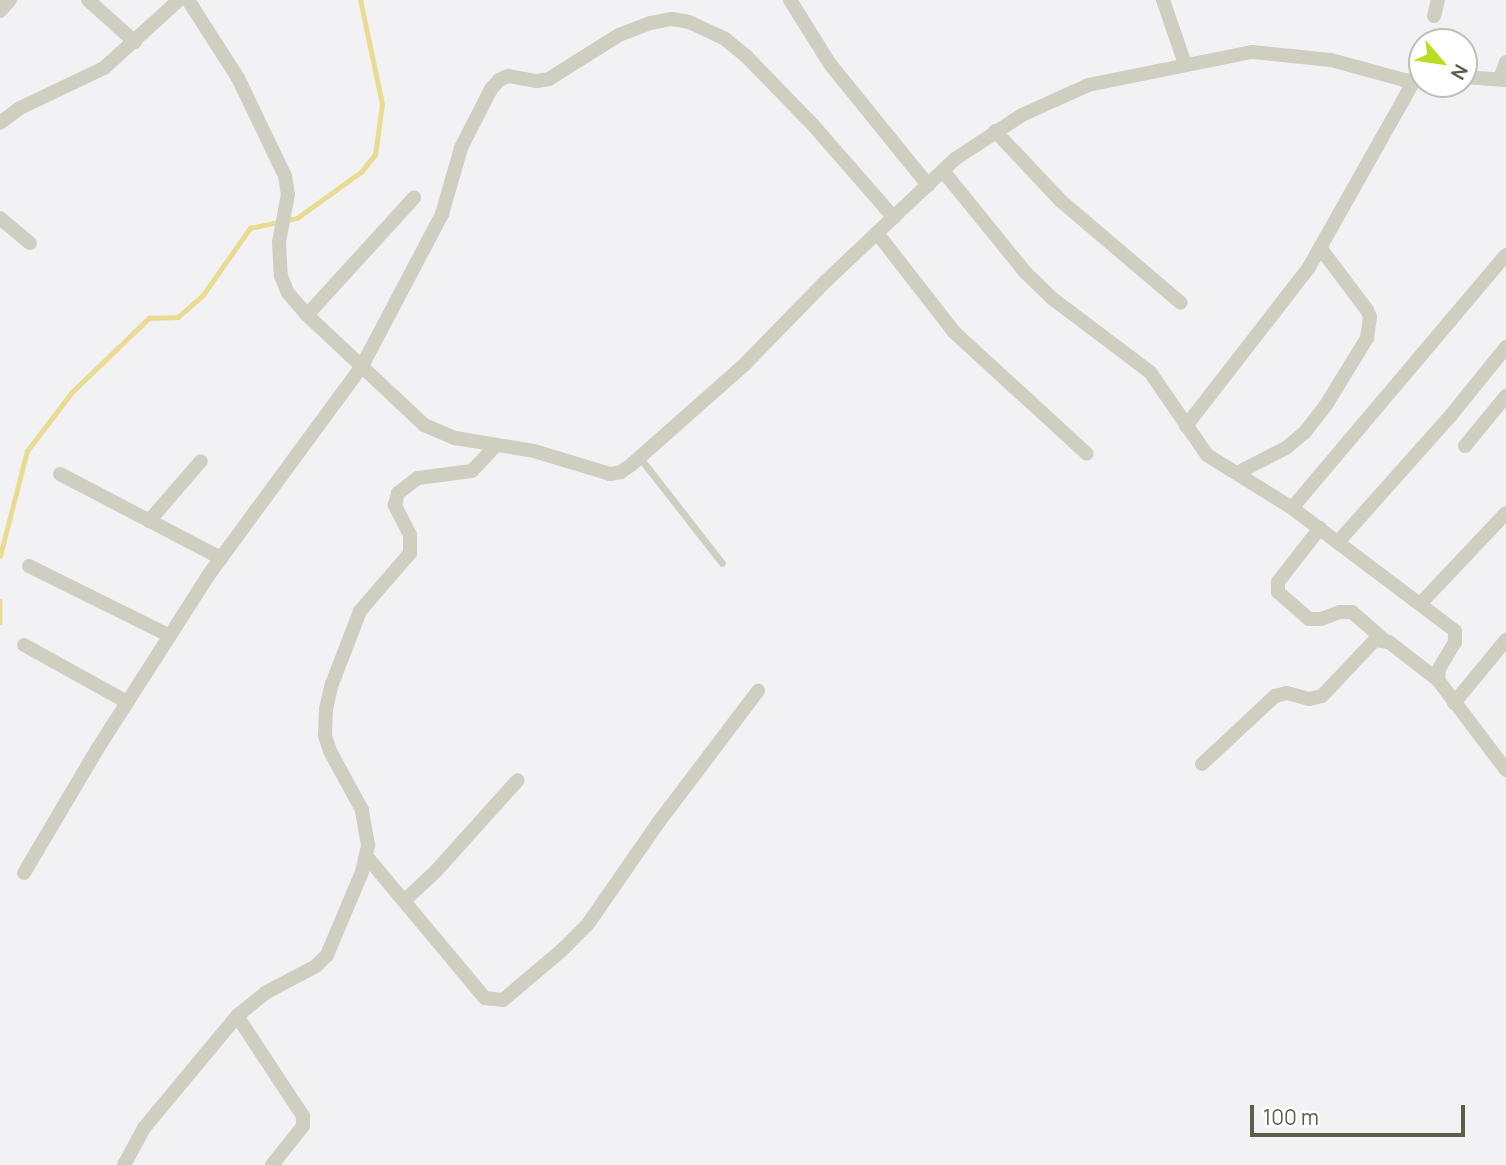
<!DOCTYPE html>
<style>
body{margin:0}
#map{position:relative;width:1506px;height:1165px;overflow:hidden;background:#f2f2f4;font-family:Manrope,sans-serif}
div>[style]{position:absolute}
.stream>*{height:4.5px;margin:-2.25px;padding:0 2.25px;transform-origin:2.25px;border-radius:2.25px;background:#e9db92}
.lane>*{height:7px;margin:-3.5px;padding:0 3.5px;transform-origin:3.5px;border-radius:3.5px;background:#cecfc0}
.street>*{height:14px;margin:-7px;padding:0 7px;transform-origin:7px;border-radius:7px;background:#cecfc0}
span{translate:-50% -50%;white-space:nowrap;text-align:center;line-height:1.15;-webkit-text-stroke:5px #fff;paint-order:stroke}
.north{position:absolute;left:1408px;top:28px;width:70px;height:70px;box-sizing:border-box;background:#fff;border:2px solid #bebfb7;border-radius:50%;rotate:119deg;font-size:19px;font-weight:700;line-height:28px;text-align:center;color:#5c5e4a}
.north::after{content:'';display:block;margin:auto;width:24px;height:32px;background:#b9dd22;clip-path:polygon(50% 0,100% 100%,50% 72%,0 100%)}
.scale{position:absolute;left:1250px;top:1105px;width:215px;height:32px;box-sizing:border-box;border:4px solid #5c5e4a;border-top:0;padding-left:9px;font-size:21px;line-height:24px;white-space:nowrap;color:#5c5e4a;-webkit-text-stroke:5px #fff;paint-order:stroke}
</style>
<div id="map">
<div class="stream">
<i style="left:0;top:556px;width:108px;rotate:-75.6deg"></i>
<i style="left:27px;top:451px;width:74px;rotate:-52.7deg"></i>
<i style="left:72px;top:392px;width:107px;rotate:-43.9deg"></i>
<i style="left:149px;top:318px;width:29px;rotate:-2deg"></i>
<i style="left:178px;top:317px;width:33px;rotate:-41deg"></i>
<i style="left:203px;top:295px;width:82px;rotate:-55deg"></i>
<i style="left:250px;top:228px;width:48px;rotate:-12deg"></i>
<i style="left:297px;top:218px;width:79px;rotate:-35.7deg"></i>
<i style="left:361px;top:172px;width:22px;rotate:-51deg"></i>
<i style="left:375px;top:155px;width:51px;rotate:-82.2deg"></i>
<i style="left:382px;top:104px;width:106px;rotate:-101.9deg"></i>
<i style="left:0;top:601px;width:21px;rotate:90deg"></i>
</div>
<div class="lane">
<i style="left:640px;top:458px;width:133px;rotate:52deg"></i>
</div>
<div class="street">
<i style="left:88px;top:0;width:63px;rotate:41.8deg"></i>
<i style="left:188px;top:0;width:93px;rotate:57.3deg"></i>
<i style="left:238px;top:78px;width:109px;rotate:64.4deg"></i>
<i style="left:285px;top:176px;width:18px;rotate:81deg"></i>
<i style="left:288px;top:194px;width:49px;rotate:100.6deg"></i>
<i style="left:279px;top:242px;width:34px;rotate:87deg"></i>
<i style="left:281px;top:276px;width:18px;rotate:68deg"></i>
<i style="left:288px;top:293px;width:29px;rotate:49deg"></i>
<i style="left:307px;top:315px;width:161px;rotate:43.2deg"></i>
<i style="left:424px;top:425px;width:34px;rotate:23deg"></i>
<i style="left:455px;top:438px;width:80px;rotate:9.3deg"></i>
<i style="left:534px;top:451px;width:79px;rotate:16.8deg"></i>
<i style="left:610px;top:474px;width:11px;rotate:-10deg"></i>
<i style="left:621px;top:472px;width:12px;rotate:-35deg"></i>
<i style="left:631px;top:465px;width:152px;rotate:-41.5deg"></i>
<i style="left:745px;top:364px;width:116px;rotate:-45.7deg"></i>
<i style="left:826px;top:281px;width:178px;rotate:-43.4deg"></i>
<i style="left:955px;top:159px;width:80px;rotate:-33.3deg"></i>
<i style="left:1022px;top:115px;width:72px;rotate:-24.4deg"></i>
<i style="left:1088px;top:85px;width:167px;rotate:-11.4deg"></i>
<i style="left:1252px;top:52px;width:79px;rotate:5.8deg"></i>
<i style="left:1331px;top:60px;width:76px;rotate:15.3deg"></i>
<i style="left:1404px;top:80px;width:18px;rotate:3deg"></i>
<i style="left:790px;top:0;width:75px;rotate:58deg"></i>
<i style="left:830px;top:64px;width:156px;rotate:51deg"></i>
<i style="left:1163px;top:0;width:68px;rotate:71deg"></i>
<i style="left:0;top:11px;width:15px;rotate:-48deg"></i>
<i style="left:1434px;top:16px;width:16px;rotate:-76deg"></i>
<i style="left:1464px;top:77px;width:42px;rotate:4.1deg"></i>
<i style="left:1500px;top:79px;width:18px;rotate:-71deg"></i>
<i style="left:0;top:123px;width:25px;rotate:-37deg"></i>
<i style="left:20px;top:108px;width:93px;rotate:-25.5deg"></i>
<i style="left:104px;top:68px;width:101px;rotate:-42.2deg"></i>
<i style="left:995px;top:131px;width:96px;rotate:46.7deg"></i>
<i style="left:1061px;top:201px;width:157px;rotate:40.4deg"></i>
<i style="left:943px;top:171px;width:132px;rotate:50.9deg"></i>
<i style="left:1026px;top:273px;width:37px;rotate:44deg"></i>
<i style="left:1053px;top:299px;width:121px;rotate:37deg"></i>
<i style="left:1150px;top:372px;width:101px;rotate:55.5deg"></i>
<i style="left:1207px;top:455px;width:100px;rotate:31.9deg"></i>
<i style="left:1292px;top:508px;width:204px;rotate:37deg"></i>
<i style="left:1455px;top:631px;width:11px;rotate:90deg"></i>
<i style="left:1455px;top:642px;width:31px;rotate:121deg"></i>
<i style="left:1439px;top:669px;width:11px;rotate:95deg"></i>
<i style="left:1438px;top:680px;width:113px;rotate:52.9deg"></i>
<i style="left:0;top:218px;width:39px;rotate:40deg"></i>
<i style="left:877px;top:233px;width:125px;rotate:52.1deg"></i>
<i style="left:954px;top:332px;width:180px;rotate:42.5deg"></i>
<i style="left:307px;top:315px;width:159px;rotate:-47.6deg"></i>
<i style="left:1186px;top:426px;width:199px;rotate:-52.2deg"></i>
<i style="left:1308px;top:269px;width:216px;rotate:-60.6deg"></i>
<i style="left:1465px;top:446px;width:65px;rotate:-50.6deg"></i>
<i style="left:1237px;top:473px;width:55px;rotate:-27deg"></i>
<i style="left:1286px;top:448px;width:25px;rotate:-40deg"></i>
<i style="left:1305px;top:432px;width:34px;rotate:-52deg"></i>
<i style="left:1326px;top:405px;width:79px;rotate:-58.5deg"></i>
<i style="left:1367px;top:338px;width:21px;rotate:-82deg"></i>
<i style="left:1370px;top:317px;width:8px;rotate:-113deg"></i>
<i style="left:1367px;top:310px;width:76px;rotate:-127deg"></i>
<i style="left:60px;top:474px;width:182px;rotate:27.6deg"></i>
<i style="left:1292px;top:508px;width:331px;rotate:-49.8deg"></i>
<i style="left:149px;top:521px;width:79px;rotate:-49.1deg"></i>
<i style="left:1320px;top:528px;width:68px;rotate:127.9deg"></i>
<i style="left:1278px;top:582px;width:10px;rotate:90deg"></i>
<i style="left:1278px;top:592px;width:41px;rotate:41.1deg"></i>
<i style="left:1309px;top:619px;width:12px"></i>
<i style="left:1321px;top:619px;width:20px;rotate:-20deg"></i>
<i style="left:1340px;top:612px;width:12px"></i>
<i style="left:1352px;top:612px;width:43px;rotate:41.2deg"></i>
<i style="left:1338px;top:542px;width:171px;rotate:-48.3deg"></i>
<i style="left:1452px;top:414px;width:86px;rotate:-51.1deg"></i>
<i style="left:29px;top:566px;width:157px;rotate:26.4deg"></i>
<i style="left:1420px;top:604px;width:125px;rotate:-46.6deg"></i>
<i style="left:24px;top:645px;width:118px;rotate:29deg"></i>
<i style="left:1454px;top:703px;width:82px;rotate:-50.5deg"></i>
<i style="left:1202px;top:764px;width:100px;rotate:-43deg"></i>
<i style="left:1275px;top:696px;width:12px;rotate:-14deg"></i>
<i style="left:1287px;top:693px;width:23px;rotate:15deg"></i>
<i style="left:1309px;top:699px;width:13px;rotate:-13deg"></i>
<i style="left:1322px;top:696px;width:77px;rotate:-46.6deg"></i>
<i style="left:1375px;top:640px;width:14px;rotate:8deg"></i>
<i style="left:1389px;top:642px;width:62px;rotate:37.8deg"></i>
<i style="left:367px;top:857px;width:184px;rotate:50.1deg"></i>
<i style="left:485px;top:998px;width:18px;rotate:6deg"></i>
<i style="left:503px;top:1000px;width:76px;rotate:-40.2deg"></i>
<i style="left:561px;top:951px;width:38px;rotate:-45deg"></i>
<i style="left:588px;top:924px;width:123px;rotate:-55.3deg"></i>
<i style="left:658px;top:823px;width:166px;rotate:-52.9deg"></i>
<i style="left:24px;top:873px;width:145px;rotate:-59.4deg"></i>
<i style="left:98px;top:748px;width:208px;rotate:-57.4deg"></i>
<i style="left:210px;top:573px;width:257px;rotate:-53.7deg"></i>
<i style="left:362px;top:366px;width:172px;rotate:-62.2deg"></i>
<i style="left:442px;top:214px;width:69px;rotate:-73.9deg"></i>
<i style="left:461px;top:148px;width:66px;rotate:-63deg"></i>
<i style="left:491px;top:89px;width:12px;rotate:-48deg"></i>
<i style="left:499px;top:80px;width:10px;rotate:-24deg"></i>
<i style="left:508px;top:76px;width:29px;rotate:10deg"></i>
<i style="left:537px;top:81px;width:12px;rotate:-9deg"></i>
<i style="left:549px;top:79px;width:83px;rotate:-32.2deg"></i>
<i style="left:619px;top:35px;width:34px;rotate:-21deg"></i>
<i style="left:651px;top:23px;width:21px;rotate:-11deg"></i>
<i style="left:672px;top:19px;width:17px;rotate:10deg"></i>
<i style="left:689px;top:22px;width:40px;rotate:25deg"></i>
<i style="left:725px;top:39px;width:27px;rotate:39deg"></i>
<i style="left:746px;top:56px;width:96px;rotate:45.8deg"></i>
<i style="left:813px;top:125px;width:123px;rotate:48.9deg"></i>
<i style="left:405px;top:900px;width:42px;rotate:-43.1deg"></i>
<i style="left:436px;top:871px;width:122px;rotate:-48deg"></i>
<i style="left:237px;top:1016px;width:120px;rotate:56.6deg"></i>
<i style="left:303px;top:1116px;width:10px;rotate:90deg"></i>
<i style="left:303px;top:1126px;width:50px;rotate:128.5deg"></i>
<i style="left:124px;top:1165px;width:42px;rotate:-61.6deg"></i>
<i style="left:144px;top:1128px;width:146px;rotate:-50.3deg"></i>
<i style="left:237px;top:1016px;width:36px;rotate:-39deg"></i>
<i style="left:265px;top:993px;width:58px;rotate:-27.9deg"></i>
<i style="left:316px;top:966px;width:16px;rotate:-45deg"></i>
<i style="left:327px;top:955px;width:90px;rotate:-67.1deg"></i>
<i style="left:362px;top:872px;width:28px;rotate:-77deg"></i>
<i style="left:368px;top:845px;width:36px;rotate:-100deg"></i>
<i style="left:362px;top:810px;width:67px;rotate:-118.5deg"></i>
<i style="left:330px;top:751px;width:16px;rotate:-108deg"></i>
<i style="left:325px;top:736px;width:27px;rotate:-88deg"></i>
<i style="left:326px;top:709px;width:26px;rotate:-77deg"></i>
<i style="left:332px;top:684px;width:78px;rotate:-69deg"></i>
<i style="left:360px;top:611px;width:77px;rotate:-49.2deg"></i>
<i style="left:410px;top:553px;width:18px;rotate:-90deg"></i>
<i style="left:410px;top:535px;width:34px;rotate:-117deg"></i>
<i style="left:395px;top:505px;width:12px;rotate:-76deg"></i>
<i style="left:398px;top:493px;width:25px;rotate:-37deg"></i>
<i style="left:418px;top:478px;width:54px;rotate:-7.4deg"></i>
<i style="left:472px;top:471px;width:35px;rotate:-47deg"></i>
</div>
<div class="north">N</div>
<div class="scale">100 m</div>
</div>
